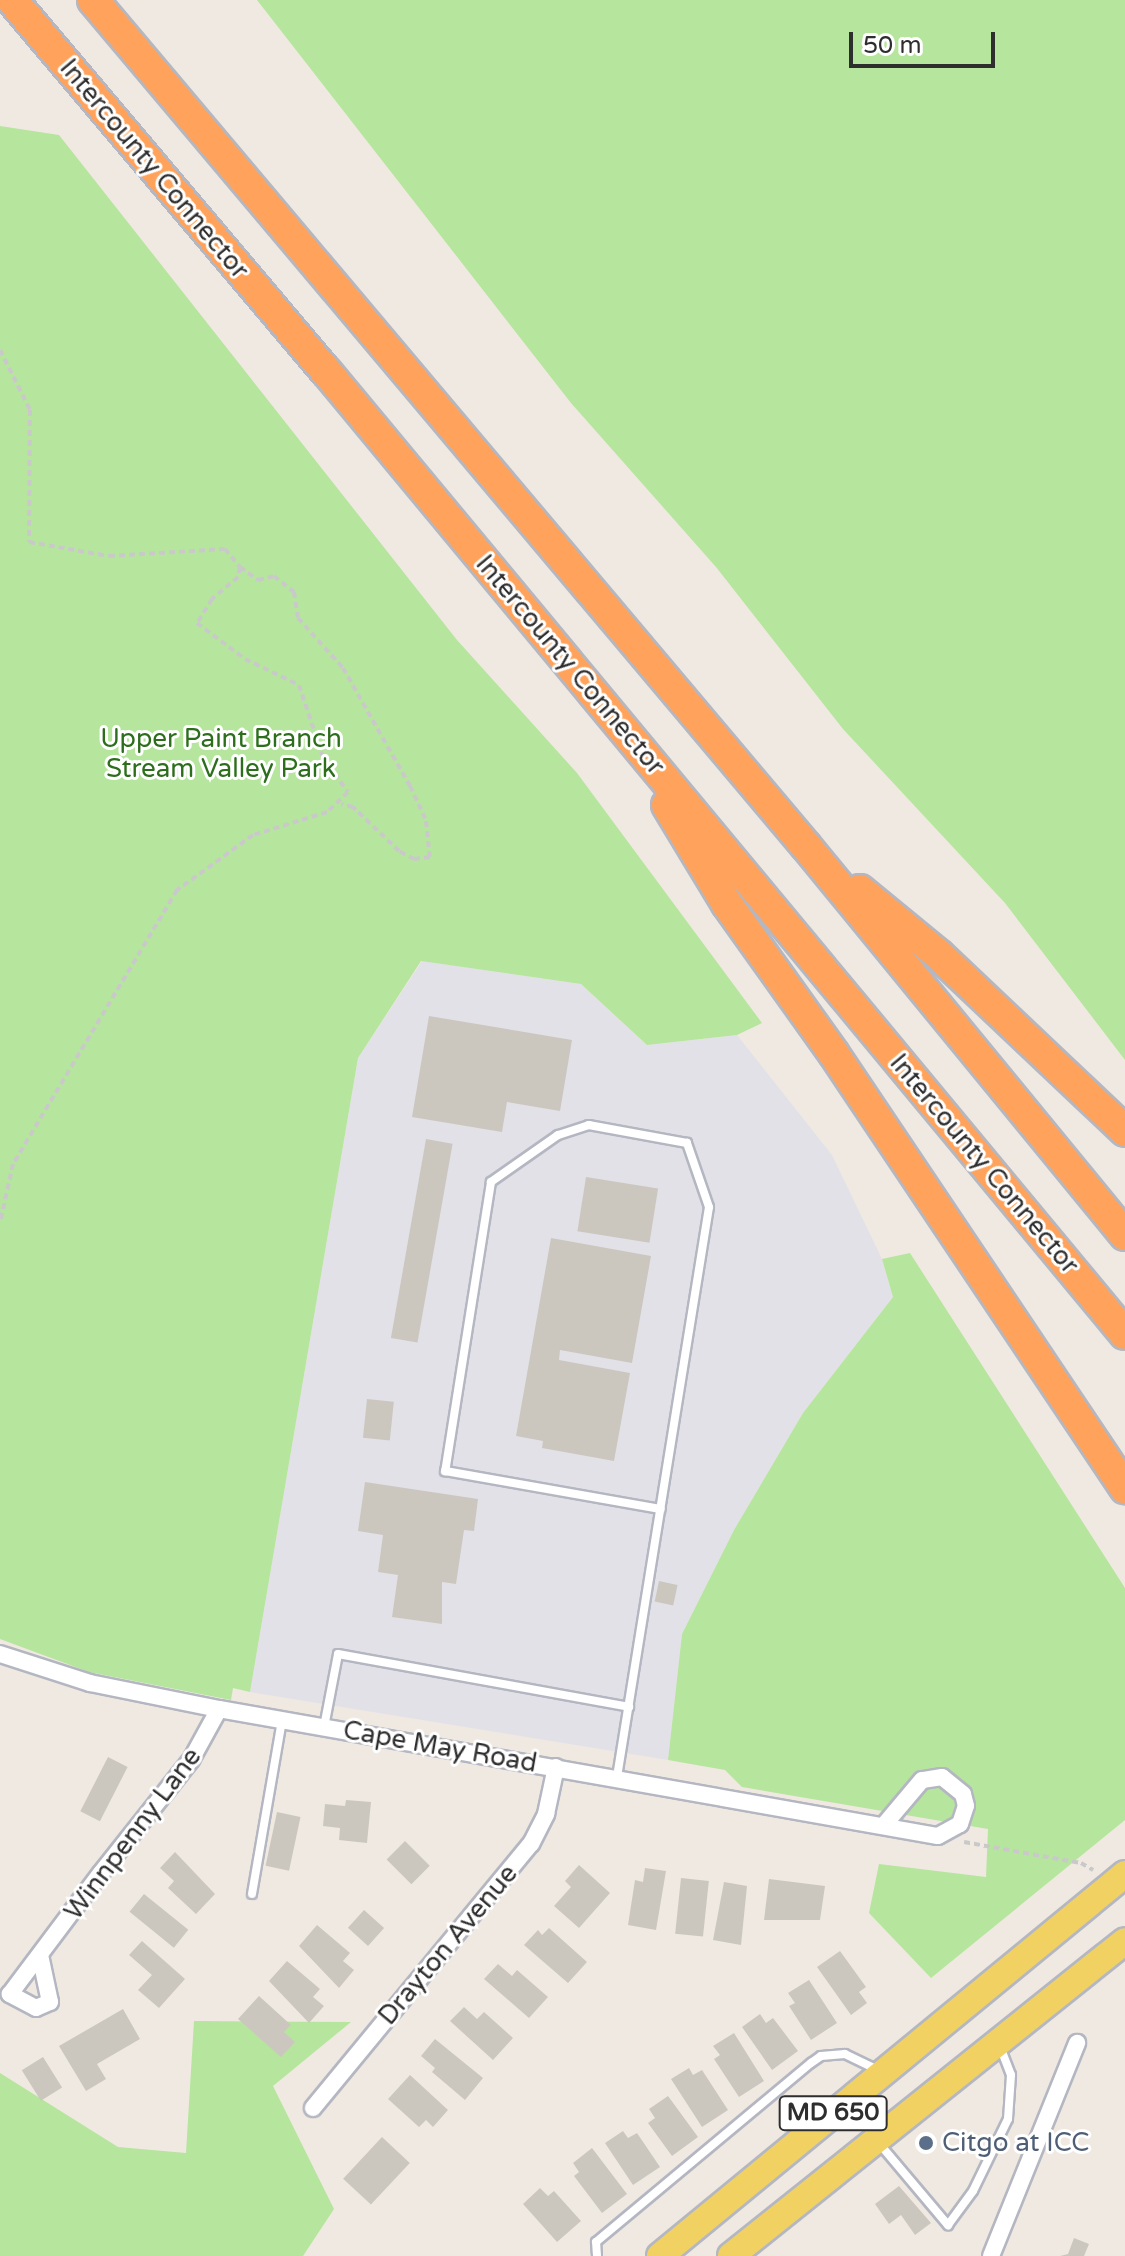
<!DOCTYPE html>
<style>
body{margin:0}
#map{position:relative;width:1125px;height:2256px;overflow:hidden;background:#efe9e1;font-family:"Varela Round",sans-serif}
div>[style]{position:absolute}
.industrial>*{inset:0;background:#e3e1e8}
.green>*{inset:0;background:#b6e59e}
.building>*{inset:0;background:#cbc7bf;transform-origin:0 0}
.path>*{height:4px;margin-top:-2px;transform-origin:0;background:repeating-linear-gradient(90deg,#c9c9c9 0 6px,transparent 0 10px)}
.roads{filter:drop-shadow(2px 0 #b4b7c1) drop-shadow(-2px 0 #b4b7c1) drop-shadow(0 2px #b4b7c1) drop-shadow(0 -2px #b4b7c1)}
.service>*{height:8px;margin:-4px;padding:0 4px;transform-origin:4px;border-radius:4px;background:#fff}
.minor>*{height:16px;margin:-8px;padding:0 8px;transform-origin:8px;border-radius:8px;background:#fff}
.primary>*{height:26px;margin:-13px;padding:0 13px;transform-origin:13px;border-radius:13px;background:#f2d163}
.motorway>*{height:30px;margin:-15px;padding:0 15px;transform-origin:15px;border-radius:15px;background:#ffa35c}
.dots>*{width:22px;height:22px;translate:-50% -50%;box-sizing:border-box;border:4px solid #fff;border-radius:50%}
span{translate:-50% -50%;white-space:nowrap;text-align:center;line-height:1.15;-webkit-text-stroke:6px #fff;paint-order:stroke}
.shield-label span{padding:2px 6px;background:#fff;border:2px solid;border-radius:6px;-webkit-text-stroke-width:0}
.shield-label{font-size:24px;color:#2e2e2e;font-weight:700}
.street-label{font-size:26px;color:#2e2e2e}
.park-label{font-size:26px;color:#2c6e1b}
.service-label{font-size:26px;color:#4e5e75}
.left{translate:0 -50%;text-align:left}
.scale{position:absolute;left:849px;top:32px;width:146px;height:36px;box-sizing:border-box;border:4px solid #2e2e2e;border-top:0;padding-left:10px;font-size:24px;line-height:28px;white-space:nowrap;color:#2e2e2e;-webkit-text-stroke:6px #fff;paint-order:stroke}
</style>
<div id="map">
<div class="industrial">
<i style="clip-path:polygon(422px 961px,581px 984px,647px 1045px,737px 1035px,832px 1155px,882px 1259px,893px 1297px,803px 1413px,734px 1530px,682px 1634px,668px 1760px,250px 1692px,358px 1058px)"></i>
</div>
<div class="green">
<i style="clip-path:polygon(257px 0,1125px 0,1125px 1060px,1005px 903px,843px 729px,716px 567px,571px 403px)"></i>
<i style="clip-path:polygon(0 126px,59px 135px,457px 640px,577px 773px,762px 1023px,737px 1035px,647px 1045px,581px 984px,421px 961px,358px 1058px,250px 1692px,233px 1688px,231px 1700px,89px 1672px,0 1639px)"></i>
<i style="clip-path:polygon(910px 1253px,1125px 1588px,1125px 1820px,931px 1978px,869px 1913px,879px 1864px,986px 1877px,988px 1829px,742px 1787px,725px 1770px,668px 1760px,682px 1634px,734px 1530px,803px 1413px,893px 1297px,882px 1259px)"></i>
<i style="clip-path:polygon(194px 2021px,351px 2022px,273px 2086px,334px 2209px,303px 2256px,0 2256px,0 2073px,118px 2147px,186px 2153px)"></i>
</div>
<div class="building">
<i style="clip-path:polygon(429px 1016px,572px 1040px,560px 1111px,507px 1102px,502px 1132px,412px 1117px)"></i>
<i style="left:426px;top:1139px;width:27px;height:202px;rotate:10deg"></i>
<i style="left:586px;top:1177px;width:73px;height:55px;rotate:9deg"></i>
<i style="clip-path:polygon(551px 1238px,651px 1256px,632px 1363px,560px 1350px,559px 1360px,630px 1373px,614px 1461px,542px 1448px,543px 1441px,516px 1436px)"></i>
<i style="left:367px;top:1399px;width:27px;height:39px;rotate:6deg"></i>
<i style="clip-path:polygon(365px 1482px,478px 1499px,474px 1531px,464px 1530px,456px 1584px,442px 1582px,442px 1624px,392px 1617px,398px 1575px,378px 1572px,383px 1535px,358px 1531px)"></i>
<i style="left:659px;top:1581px;width:19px;height:21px;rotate:12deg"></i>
<i style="left:108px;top:1757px;width:22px;height:61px;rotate:27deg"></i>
<i style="clip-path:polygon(346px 1800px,371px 1802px,367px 1843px,339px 1840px,340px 1828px,323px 1826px,325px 1804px,345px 1806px)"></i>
<i style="left:277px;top:1812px;width:24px;height:55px;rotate:12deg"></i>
<i style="left:405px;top:1841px;width:35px;height:26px;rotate:45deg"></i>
<i style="clip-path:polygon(175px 1852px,215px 1894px,196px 1914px,168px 1888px,174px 1881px,160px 1868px)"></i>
<i style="clip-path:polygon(579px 1865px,610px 1893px,579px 1928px,554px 1906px,571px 1887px,565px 1881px)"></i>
<i style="clip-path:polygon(645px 1868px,666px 1871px,656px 1930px,628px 1925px,635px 1880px,643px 1882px)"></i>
<i style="left:681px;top:1878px;width:28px;height:56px;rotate:6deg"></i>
<i style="clip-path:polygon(769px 1879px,825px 1886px,820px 1920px,764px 1920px)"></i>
<i style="clip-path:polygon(724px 1882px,747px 1886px,741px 1945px,713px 1940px)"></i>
<i style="left:144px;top:1894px;width:57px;height:23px;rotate:39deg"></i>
<i style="left:364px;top:1910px;width:27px;height:24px;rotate:42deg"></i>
<i style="clip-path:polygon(317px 1925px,350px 1953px,343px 1961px,354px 1970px,339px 1988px,299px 1946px)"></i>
<i style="clip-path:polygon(549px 1928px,587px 1962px,568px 1983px,524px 1945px,538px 1930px,542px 1935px)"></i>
<i style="clip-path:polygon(142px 1941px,185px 1979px,159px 2008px,138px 1990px,152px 1975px,129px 1955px)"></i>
<i style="clip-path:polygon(840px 1951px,866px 1987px,859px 1992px,867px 2003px,851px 2015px,817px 1967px)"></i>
<i style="clip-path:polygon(287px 1961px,320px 1989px,313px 1997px,324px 2006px,309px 2023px,269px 1981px)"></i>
<i style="clip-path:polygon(498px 1964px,512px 1976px,517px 1970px,548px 1997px,529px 2018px,484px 1979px)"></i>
<i style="clip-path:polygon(809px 1980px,837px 2023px,811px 2040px,789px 2006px,795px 2003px,788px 1993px)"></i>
<i style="clip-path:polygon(259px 1996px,291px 2025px,284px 2032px,295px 2042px,281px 2057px,238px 2019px)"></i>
<i style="clip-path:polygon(464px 2007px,477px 2019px,484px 2012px,513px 2038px,493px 2060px,450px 2021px)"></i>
<i style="clip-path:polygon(123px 2009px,140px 2039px,97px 2064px,106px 2079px,86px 2091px,59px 2046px)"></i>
<i style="clip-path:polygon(760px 2014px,766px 2023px,773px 2018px,798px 2051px,772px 2070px,742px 2027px)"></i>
<i style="clip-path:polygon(734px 2033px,764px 2081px,739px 2097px,714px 2059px,720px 2055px,713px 2046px)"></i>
<i style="clip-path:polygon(435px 2039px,483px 2078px,465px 2100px,432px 2072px,435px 2068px,421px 2056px)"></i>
<i style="left:43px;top:2057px;width:36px;height:25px;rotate:58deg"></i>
<i style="clip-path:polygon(689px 2068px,693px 2075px,702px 2070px,728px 2110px,702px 2127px,671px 2079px)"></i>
<i style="clip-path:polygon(410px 2075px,448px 2110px,433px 2127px,426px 2120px,419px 2127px,388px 2099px)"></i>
<i style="clip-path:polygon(668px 2096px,698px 2137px,672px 2156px,648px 2123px,655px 2118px,649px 2109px)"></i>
<i style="clip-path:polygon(623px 2131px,628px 2138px,637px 2133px,660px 2167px,633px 2185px,605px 2143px)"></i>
<i style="left:382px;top:2137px;width:38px;height:57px;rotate:43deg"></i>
<i style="clip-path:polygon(592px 2148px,627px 2194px,602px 2213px,574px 2176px,579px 2172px,573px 2163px)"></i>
<i style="clip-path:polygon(899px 2186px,931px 2223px,915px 2235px,901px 2215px,889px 2224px,875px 2204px)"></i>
<i style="clip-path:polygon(540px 2188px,548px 2196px,554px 2191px,581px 2221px,557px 2242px,523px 2204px)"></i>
<i style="clip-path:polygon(1074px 2238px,1089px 2244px,1084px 2256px,1060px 2256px,1068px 2254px)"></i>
</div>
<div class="path">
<i style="left:0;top:350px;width:67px;rotate:63.4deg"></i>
<i style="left:30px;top:410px;width:132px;rotate:90.4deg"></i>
<i style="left:29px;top:542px;width:81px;rotate:9.9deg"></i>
<i style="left:109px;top:556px;width:116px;rotate:-3.5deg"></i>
<i style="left:225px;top:549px;width:23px;rotate:50deg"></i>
<i style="left:240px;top:567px;width:10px;rotate:101deg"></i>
<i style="left:238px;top:577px;width:34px;rotate:140deg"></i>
<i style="left:212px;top:599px;width:28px;rotate:122deg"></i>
<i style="left:197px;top:623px;width:60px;rotate:36.9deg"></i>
<i style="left:245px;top:659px;width:60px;rotate:25.7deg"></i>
<i style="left:299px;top:685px;width:76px;rotate:71.6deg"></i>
<i style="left:323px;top:757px;width:43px;rotate:54.5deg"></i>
<i style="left:348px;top:792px;width:29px;rotate:136deg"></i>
<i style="left:327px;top:812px;width:77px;rotate:162.7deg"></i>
<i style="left:253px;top:835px;width:94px;rotate:144.1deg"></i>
<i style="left:177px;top:890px;width:319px;rotate:120.9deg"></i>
<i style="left:13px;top:1164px;width:60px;rotate:102.4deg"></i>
<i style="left:240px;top:567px;width:22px;rotate:36deg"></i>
<i style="left:258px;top:580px;width:16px;rotate:-14deg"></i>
<i style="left:274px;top:576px;width:26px;rotate:39deg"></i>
<i style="left:294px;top:592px;width:26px;rotate:81deg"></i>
<i style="left:298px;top:618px;width:67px;rotate:48deg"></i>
<i style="left:343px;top:668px;width:136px;rotate:60.4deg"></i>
<i style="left:410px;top:786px;width:38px;rotate:65deg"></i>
<i style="left:426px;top:821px;width:36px;rotate:84deg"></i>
<i style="left:430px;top:857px;width:16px;rotate:173deg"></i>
<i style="left:414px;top:859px;width:17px;rotate:-152deg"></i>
<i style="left:399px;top:851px;width:64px;rotate:-136.3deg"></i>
<i style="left:353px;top:807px;width:12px;rotate:-166deg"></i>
<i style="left:964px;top:1842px;width:119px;rotate:10.2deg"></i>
<i style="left:1081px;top:1863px;width:14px;rotate:30deg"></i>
</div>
<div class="roads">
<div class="service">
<i style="left:324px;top:1727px;width:74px;rotate:-79.1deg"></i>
<i style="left:338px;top:1654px;width:296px;rotate:10.3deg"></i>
<i style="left:617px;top:1777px;width:577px;rotate:-80.83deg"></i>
<i style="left:709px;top:1207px;width:68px;rotate:-109deg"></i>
<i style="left:687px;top:1143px;width:100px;rotate:-169.6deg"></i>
<i style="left:589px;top:1125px;width:33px;rotate:162deg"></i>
<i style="left:558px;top:1135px;width:82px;rotate:145deg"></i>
<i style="left:491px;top:1182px;width:293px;rotate:99deg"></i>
<i style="left:445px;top:1471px;width:219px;rotate:10deg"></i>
<i style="left:252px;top:1894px;width:176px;rotate:-80.2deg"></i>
<i style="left:878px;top:2142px;width:109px;rotate:49.9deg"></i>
<i style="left:948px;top:2225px;width:42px;rotate:-53.7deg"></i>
<i style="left:973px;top:2191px;width:80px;rotate:-64.1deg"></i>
<i style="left:1008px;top:2119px;width:44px;rotate:-86.1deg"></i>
<i style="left:1011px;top:2075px;width:31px;rotate:-111deg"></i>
<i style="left:597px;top:2256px;width:14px;rotate:-94deg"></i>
<i style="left:596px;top:2242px;width:280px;rotate:-39.8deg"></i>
<i style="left:811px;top:2063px;width:12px;rotate:-35deg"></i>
<i style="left:821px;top:2056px;width:24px;rotate:-5deg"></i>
<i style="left:845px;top:2054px;width:37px;rotate:26deg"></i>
</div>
<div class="minor">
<i style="left:0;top:1654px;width:95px;rotate:17.9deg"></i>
<i style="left:90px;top:1683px;width:132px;rotate:11.4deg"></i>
<i style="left:219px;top:1709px;width:730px;rotate:10.02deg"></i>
<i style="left:938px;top:1836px;width:25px;rotate:-29deg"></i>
<i style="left:960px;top:1824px;width:19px;rotate:-72deg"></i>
<i style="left:966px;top:1806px;width:12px;rotate:-104deg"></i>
<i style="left:963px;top:1794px;width:27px;rotate:-141deg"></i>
<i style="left:942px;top:1777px;width:20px;rotate:171deg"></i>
<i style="left:922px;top:1780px;width:59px;rotate:130.2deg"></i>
<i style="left:40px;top:1955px;width:48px;rotate:78deg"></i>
<i style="left:50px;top:2002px;width:15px;rotate:157deg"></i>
<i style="left:36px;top:2008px;width:30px;rotate:-152deg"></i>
<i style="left:10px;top:1994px;width:151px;rotate:-53.1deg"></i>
<i style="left:101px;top:1873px;width:144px;rotate:-51.5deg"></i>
<i style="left:191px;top:1760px;width:58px;rotate:-61.2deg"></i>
<i style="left:313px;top:2108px;width:342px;rotate:-50.5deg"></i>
<i style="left:531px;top:1844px;width:34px;rotate:-63deg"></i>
<i style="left:546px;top:1814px;width:48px;rotate:-78deg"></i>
<i style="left:991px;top:2256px;width:230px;rotate:-68deg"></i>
</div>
<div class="primary">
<i style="left:660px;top:2256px;width:602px;rotate:-39.4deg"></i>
<i style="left:731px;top:2256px;width:504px;rotate:-38.64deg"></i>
</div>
<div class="motorway">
<i style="left:12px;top:0;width:486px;rotate:49.8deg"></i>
<i style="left:326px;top:371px;width:1251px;rotate:50.32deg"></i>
<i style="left:93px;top:0;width:1106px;rotate:49.88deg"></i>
<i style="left:806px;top:846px;width:503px;rotate:50.65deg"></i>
<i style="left:667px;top:805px;width:116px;rotate:58.8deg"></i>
<i style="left:727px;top:904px;width:184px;rotate:54.5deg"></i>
<i style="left:834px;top:1054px;width:523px;rotate:56.16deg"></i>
<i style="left:860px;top:890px;width:102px;rotate:39.4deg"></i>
<i style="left:939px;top:955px;width:256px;rotate:43.4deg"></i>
</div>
</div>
<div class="dots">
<i style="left:926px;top:2143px;background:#5c6f8a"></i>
</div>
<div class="shield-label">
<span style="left:833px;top:2113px">MD 650</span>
</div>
<div class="street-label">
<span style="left:154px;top:169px;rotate:50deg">Intercounty Connector</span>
<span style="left:570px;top:665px;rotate:50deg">Intercounty Connector</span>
<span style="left:984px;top:1164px;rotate:50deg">Intercounty Connector</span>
<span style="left:440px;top:1747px;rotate:10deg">Cape May Road</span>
<span style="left:133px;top:1834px;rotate:-53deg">Winnpenny Lane</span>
<span style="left:448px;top:1945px;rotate:-50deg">Drayton Avenue</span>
</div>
<div class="park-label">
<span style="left:221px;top:754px">Upper Paint Branch<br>Stream Valley Park</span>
</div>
<div class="service-label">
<span class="left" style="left:942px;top:2143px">Citgo at ICC</span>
</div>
<div class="scale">50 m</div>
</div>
